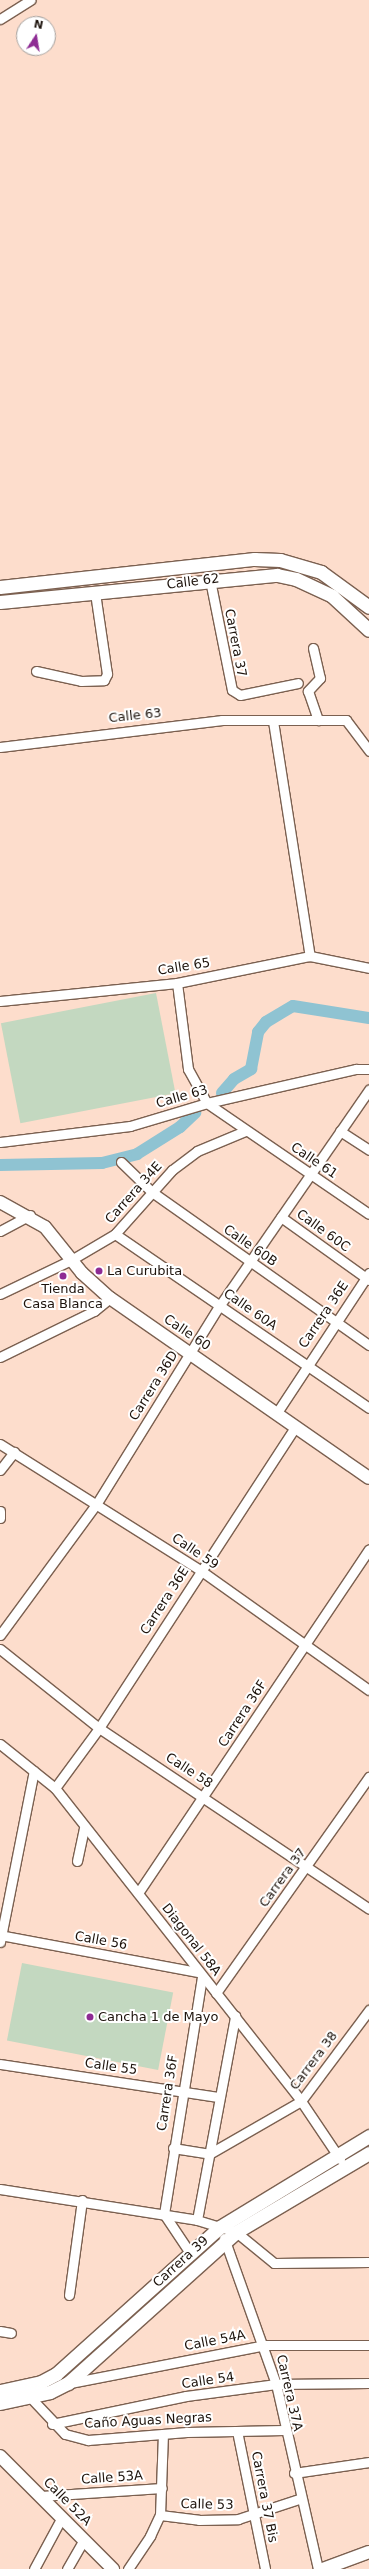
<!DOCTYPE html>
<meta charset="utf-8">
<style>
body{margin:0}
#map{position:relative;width:369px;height:2569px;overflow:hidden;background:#fdddcc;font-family:"DejaVu Sans",sans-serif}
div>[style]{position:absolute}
.green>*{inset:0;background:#c3d8c0;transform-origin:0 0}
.canal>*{height:12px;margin:-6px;padding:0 6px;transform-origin:6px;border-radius:6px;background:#8fc3d2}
.roads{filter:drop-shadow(1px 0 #7b6050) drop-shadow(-1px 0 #7b6050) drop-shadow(0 1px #7b6050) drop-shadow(0 -1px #7b6050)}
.minor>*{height:9px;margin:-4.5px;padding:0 4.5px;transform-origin:4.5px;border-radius:4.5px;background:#fff}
.tertiary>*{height:12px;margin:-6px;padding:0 6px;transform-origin:6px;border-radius:6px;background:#fff}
.secondary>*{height:13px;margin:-6.5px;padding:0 6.5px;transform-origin:6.5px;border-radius:6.5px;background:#fff}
.dots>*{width:11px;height:11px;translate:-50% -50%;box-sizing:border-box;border:2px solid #fff;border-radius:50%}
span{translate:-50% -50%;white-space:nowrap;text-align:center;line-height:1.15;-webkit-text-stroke:4px #fff;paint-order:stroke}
.street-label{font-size:13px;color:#1d130c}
.poi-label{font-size:13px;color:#1d130c}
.left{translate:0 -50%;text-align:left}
.north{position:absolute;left:16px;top:16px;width:40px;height:40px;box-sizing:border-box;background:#fff;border:1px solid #a5a19e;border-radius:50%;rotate:12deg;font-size:11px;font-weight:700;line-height:16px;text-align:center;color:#1d130c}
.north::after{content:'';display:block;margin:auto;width:14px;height:18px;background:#8e2c94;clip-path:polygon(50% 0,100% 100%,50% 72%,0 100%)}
</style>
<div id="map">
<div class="green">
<i style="left:156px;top:993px;width:102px;height:158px;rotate:79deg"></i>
<i style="left:22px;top:1963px;width:154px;height:79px;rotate:11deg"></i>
</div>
<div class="canal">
<i style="left:222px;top:1093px;width:18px;rotate:-49deg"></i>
<i style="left:234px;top:1079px;width:20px;rotate:-30deg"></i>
<i style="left:251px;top:1069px;width:38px;rotate:-79deg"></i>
<i style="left:258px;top:1032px;width:13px;rotate:-51deg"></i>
<i style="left:266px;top:1022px;width:31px;rotate:-31deg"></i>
<i style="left:293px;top:1006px;width:77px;rotate:9deg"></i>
<i style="left:0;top:1165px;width:102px;rotate:-1.1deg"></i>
<i style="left:102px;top:1163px;width:36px;rotate:-14deg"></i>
<i style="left:137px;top:1154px;width:51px;rotate:-32.1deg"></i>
<i style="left:180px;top:1127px;width:21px;rotate:-43deg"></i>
</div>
<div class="roads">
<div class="minor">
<i style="left:0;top:19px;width:36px;rotate:-32deg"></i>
<i style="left:210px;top:580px;width:112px;rotate:78.7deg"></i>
<i style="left:232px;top:690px;width:9px;rotate:32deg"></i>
<i style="left:240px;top:695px;width:59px;rotate:-11.7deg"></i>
<i style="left:313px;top:648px;width:31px;rotate:77deg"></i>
<i style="left:320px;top:678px;width:18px;rotate:133deg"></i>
<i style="left:308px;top:691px;width:31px;rotate:71deg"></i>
<i style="left:36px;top:671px;width:46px;rotate:12.5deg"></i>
<i style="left:81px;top:681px;width:23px;rotate:-2deg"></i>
<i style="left:104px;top:680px;width:7px;rotate:-63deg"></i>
<i style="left:107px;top:674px;width:82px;rotate:-98.4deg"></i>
<i style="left:273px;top:721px;width:238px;rotate:81.1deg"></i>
<i style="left:0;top:747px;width:224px;rotate:-6.9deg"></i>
<i style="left:222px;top:720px;width:124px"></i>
<i style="left:346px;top:720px;width:39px;rotate:53deg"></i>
<i style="left:177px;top:983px;width:87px;rotate:82.7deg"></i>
<i style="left:188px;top:1069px;width:39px;rotate:61deg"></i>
<i style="left:207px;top:1103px;width:196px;rotate:34.4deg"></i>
<i style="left:0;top:1001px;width:178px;rotate:-5.8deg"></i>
<i style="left:177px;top:983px;width:136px;rotate:-11.5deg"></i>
<i style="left:310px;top:956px;width:60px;rotate:11.5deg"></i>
<i style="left:340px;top:1131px;width:35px;rotate:33deg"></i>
<i style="left:0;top:1142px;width:131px;rotate:-7deg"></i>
<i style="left:130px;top:1126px;width:80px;rotate:-16.6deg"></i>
<i style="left:207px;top:1103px;width:153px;rotate:-12.9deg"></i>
<i style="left:356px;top:1069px;width:13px"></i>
<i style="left:121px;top:1162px;width:43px;rotate:44.1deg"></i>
<i style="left:152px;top:1192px;width:266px;rotate:35.2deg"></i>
<i style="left:281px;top:1217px;width:108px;rotate:35.6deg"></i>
<i style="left:0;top:1231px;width:34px;rotate:-28deg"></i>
<i style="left:115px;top:1234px;width:308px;rotate:34.4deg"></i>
<i style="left:0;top:1294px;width:79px;rotate:-25.6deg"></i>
<i style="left:71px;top:1260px;width:51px;rotate:-30.6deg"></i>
<i style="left:115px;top:1234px;width:86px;rotate:-48.3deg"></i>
<i style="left:172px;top:1170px;width:31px;rotate:-37deg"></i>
<i style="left:197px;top:1151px;width:52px;rotate:-22.6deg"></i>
<i style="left:0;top:1357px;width:105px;rotate:-26.1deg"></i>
<i style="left:94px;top:1311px;width:21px;rotate:-39deg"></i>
<i style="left:276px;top:1414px;width:169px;rotate:-56.6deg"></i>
<i style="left:0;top:1444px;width:236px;rotate:32.2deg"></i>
<i style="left:200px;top:1570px;width:207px;rotate:35.4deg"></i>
<i style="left:0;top:1470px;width:23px;rotate:-52deg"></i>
<i style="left:0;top:1511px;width:7px;rotate:90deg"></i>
<i style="left:0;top:1635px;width:164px;rotate:-53.7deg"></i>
<i style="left:97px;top:1503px;width:233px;rotate:-58.2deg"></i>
<i style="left:220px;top:1305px;width:262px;rotate:-55.3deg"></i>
<i style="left:0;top:1649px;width:127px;rotate:38.6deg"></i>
<i style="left:99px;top:1728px;width:325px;rotate:33.8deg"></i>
<i style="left:0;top:1744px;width:70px;rotate:38.7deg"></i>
<i style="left:55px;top:1788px;width:398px;rotate:51.8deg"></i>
<i style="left:301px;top:2101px;width:70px;rotate:56.1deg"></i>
<i style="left:55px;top:1788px;width:74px;rotate:-53.7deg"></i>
<i style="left:99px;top:1728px;width:359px;rotate:-56.9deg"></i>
<i style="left:77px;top:1861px;width:35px;rotate:-78deg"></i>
<i style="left:138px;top:1893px;width:414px;rotate:-56.1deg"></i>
<i style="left:0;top:1935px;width:201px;rotate:10.6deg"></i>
<i style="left:0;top:1942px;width:174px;rotate:-78.8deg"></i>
<i style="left:216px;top:1993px;width:265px;rotate:-54.7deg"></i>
<i style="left:0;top:2064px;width:221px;rotate:8.6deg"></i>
<i style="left:173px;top:2148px;width:36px;rotate:9deg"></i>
<i style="left:209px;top:2154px;width:106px;rotate:-29.9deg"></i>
<i style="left:301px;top:2101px;width:114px;rotate:-53.2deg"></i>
<i style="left:0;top:2189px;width:199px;rotate:8.9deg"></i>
<i style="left:197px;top:2220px;width:41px;rotate:17.1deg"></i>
<i style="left:236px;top:2232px;width:49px;rotate:39.2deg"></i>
<i style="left:274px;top:2263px;width:95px;rotate:-0.6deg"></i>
<i style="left:164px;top:2214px;width:241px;rotate:-80.9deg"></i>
<i style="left:164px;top:2214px;width:47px;rotate:56.3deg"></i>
<i style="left:197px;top:2220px;width:208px;rotate:-79.4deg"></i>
<i style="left:224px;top:2238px;width:155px;rotate:70.4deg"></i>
<i style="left:276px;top:2384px;width:190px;rotate:77.2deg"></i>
<i style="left:69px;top:2295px;width:96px;rotate:-82.2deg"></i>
<i style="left:0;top:2331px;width:11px;rotate:10deg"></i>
<i style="left:70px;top:2383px;width:199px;rotate:-11deg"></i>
<i style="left:265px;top:2345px;width:104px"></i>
<i style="left:30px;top:2397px;width:51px;rotate:46.6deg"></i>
<i style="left:65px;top:2434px;width:24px;rotate:15deg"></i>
<i style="left:88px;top:2440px;width:99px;rotate:-4.6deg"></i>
<i style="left:187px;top:2432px;width:97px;rotate:-1.2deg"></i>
<i style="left:52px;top:2424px;width:137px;rotate:-11.8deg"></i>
<i style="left:186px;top:2396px;width:91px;rotate:-7.6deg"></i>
<i style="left:276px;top:2384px;width:93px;rotate:-0.6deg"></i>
<i style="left:237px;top:2431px;width:141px;rotate:78.5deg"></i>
<i style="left:294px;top:2473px;width:76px;rotate:-8.3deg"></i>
<i style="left:41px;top:2496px;width:121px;rotate:-3.8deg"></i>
<i style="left:160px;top:2515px;width:39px;rotate:7deg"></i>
<i style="left:199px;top:2520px;width:39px;rotate:-1deg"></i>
<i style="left:238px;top:2519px;width:64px;rotate:-18.2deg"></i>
<i style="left:34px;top:2569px;width:59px;rotate:-61.7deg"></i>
<i style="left:67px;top:2569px;width:34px;rotate:-60deg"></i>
<i style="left:128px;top:2569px;width:40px;rotate:-56deg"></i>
<i style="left:150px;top:2536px;width:23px;rotate:-65deg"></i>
<i style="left:160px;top:2515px;width:81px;rotate:-87.9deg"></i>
</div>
<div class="tertiary">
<i style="left:0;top:1202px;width:51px;rotate:29.1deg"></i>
<i style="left:45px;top:1227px;width:59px;rotate:51.2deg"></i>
<i style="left:82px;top:1273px;width:38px;rotate:42deg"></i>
<i style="left:110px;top:1298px;width:315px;rotate:34.8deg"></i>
<i style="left:0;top:2456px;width:160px;rotate:45deg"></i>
<i style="left:323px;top:2569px;width:49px;rotate:-20.3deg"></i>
</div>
<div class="secondary">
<i style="left:0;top:587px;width:256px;rotate:-6.3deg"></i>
<i style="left:254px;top:559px;width:26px;rotate:2deg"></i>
<i style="left:280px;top:560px;width:43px;rotate:16.3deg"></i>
<i style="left:321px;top:572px;width:59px;rotate:36.1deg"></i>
<i style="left:0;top:602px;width:278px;rotate:-5.6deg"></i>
<i style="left:277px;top:575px;width:19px;rotate:12deg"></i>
<i style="left:296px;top:579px;width:40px;rotate:25deg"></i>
<i style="left:332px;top:596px;width:50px;rotate:42.6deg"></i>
<i style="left:0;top:2391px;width:42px;rotate:-12.4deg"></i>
<i style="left:41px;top:2382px;width:17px;rotate:-28deg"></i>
<i style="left:56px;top:2374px;width:220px;rotate:-41.9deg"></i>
<i style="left:220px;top:2227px;width:175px;rotate:-31.4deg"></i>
<i style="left:0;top:2403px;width:51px;rotate:-12.4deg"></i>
<i style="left:50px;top:2392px;width:20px;rotate:-27deg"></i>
<i style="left:68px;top:2383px;width:226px;rotate:-41.9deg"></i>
<i style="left:236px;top:2232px;width:155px;rotate:-30.7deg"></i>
</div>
</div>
<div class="dots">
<i style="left:99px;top:1271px;background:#8e2c94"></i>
<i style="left:63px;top:1276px;background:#8e2c94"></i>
<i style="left:90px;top:2017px;background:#8e2c94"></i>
</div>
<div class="street-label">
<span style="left:193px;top:582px;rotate:-7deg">Calle 62</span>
<span style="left:235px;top:643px;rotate:79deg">Carrera 37</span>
<span style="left:135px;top:716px;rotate:-6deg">Calle 63</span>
<span style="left:184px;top:967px;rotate:-9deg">Calle 65</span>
<span style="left:182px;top:1097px;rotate:-16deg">Calle 63</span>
<span style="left:314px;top:1161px;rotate:34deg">Calle 61</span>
<span style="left:134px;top:1193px;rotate:-48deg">Carrera 34E</span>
<span style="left:323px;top:1231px;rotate:36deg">Calle 60C</span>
<span style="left:250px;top:1246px;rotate:35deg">Calle 60B</span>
<span style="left:250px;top:1310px;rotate:35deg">Calle 60A</span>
<span style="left:324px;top:1315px;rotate:-56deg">Carrera 36E</span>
<span style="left:187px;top:1333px;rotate:34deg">Calle 60</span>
<span style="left:154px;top:1386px;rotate:-58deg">Carrera 36D</span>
<span style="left:195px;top:1552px;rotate:34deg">Calle 59</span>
<span style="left:165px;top:1601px;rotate:-57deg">Carrera 36E</span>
<span style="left:243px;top:1714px;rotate:-57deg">Carrera 36F</span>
<span style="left:189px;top:1771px;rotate:33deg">Calle 58</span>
<span style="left:283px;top:1878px;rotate:-54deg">Carrera 37</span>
<span style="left:191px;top:1940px;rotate:52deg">Diagonal 58A</span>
<span style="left:101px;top:1941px;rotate:10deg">Calle 56</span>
<span style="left:314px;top:2061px;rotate:-53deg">Carrera 38</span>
<span style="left:111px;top:2067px;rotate:8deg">Calle 55</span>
<span style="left:168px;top:2093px;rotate:-81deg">Carrera 36F</span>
<span style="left:181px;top:2262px;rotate:-42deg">Carrera 39</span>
<span style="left:215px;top:2341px;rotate:-11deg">Calle 54A</span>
<span style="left:208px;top:2381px;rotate:-8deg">Calle 54</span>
<span style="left:289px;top:2393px;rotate:77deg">Carrera 37A</span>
<span style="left:148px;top:2421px;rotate:-3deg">Caño Aguas Negras</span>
<span style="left:112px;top:2478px;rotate:-4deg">Calle 53A</span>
<span style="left:264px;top:2497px;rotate:79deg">Carrera 37 Bis</span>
<span style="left:67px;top:2502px;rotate:45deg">Calle 52A</span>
<span style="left:207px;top:2505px;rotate:1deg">Calle 53</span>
</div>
<div class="poi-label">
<span class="left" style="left:107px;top:1271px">La Curubita</span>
<span style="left:63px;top:1297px">Tienda<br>Casa Blanca</span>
<span class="left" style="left:98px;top:2017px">Cancha 1 de Mayo</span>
</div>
<div class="north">N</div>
</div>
